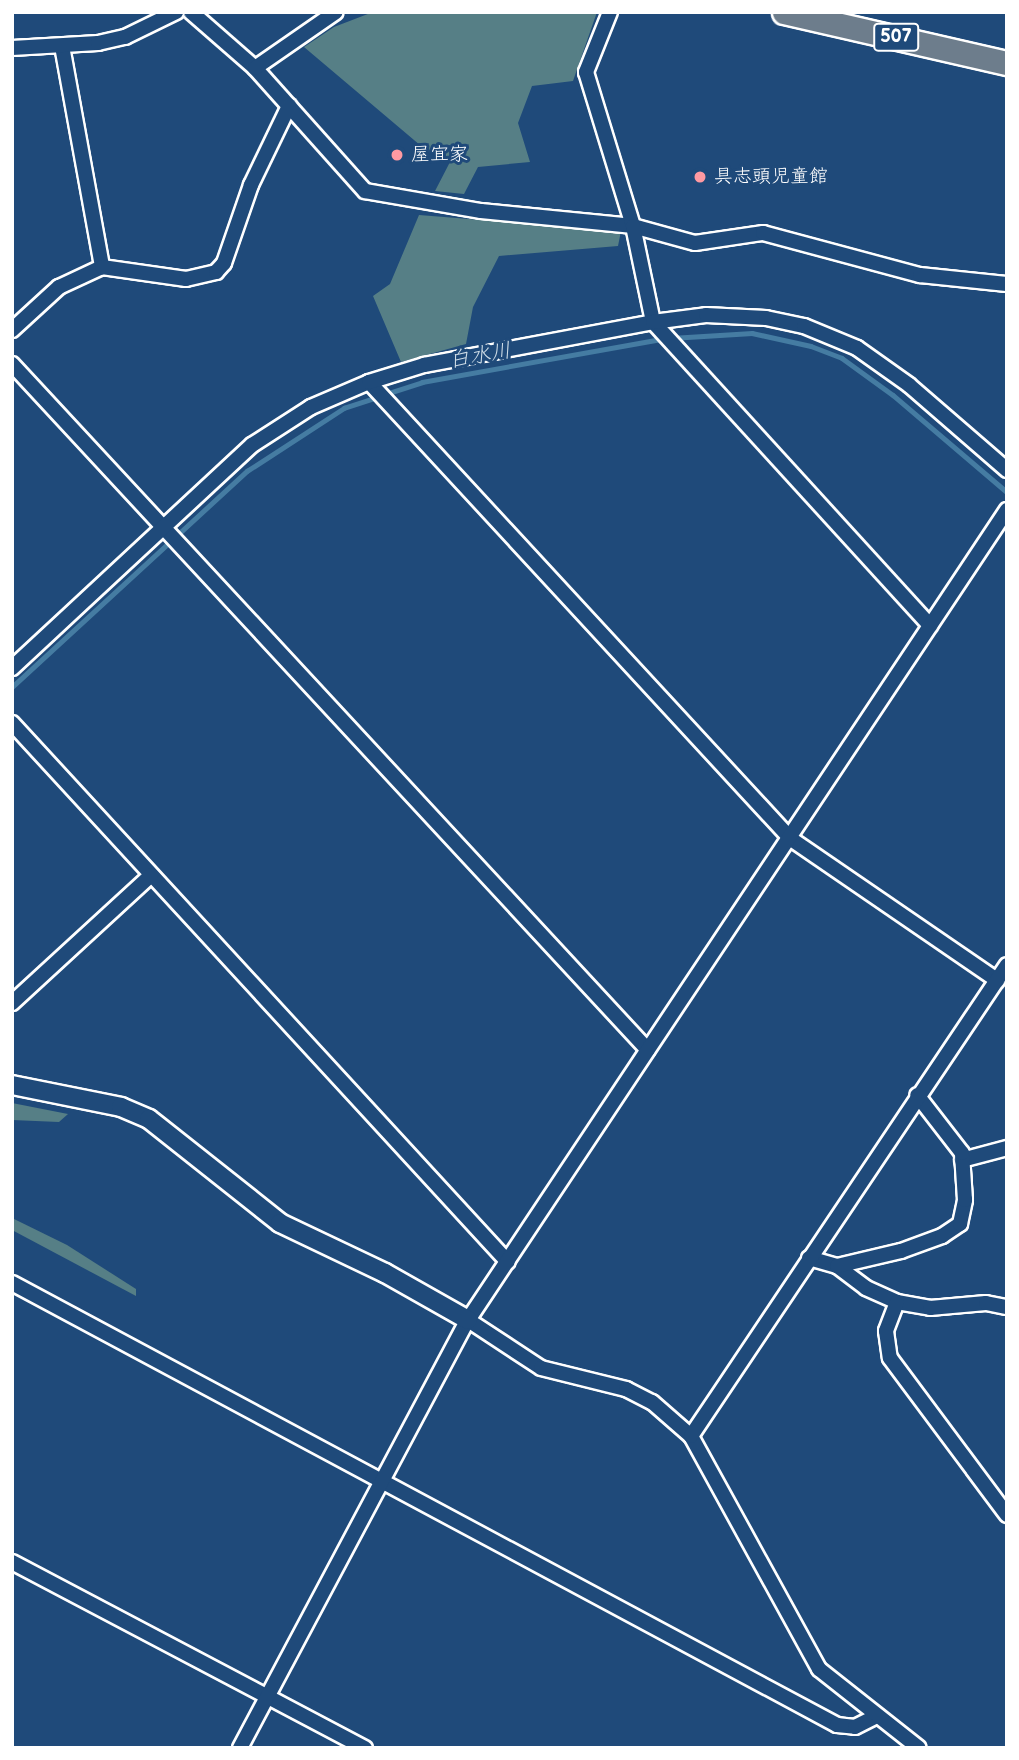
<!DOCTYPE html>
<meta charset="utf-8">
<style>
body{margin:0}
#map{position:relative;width:1019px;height:1760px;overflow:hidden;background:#1f4a7a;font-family:"Balsamiq Sans","Klee One",sans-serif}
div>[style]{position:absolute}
.green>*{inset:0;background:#567f86}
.stream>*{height:4.5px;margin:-2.25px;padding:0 2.25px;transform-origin:2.25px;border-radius:2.25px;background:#457ca2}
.roads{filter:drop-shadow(2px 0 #fff) drop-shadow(-2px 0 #fff) drop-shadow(0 2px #fff) drop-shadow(0 -2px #fff)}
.minor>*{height:14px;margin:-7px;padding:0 7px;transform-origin:7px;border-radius:7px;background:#1f4a7a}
.tertiary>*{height:18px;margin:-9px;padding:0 9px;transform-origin:9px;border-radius:9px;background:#1f4a7a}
.trunk>*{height:23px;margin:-11.5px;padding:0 11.5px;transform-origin:11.5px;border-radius:11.5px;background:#6d7d8c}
.dots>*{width:19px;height:19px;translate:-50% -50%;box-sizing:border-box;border:4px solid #1f4a7a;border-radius:50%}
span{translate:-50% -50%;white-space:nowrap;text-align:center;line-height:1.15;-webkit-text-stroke:6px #1f4a7a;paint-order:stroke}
.shield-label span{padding:2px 5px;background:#1f4a7a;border:2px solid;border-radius:5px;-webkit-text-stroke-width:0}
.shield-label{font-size:18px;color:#fff;font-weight:700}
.poi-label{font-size:19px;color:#fff}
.left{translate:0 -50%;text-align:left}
.water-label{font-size:21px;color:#d0dee8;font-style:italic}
.frame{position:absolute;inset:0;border:14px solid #fff;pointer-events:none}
</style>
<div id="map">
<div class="green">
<i style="clip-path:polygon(373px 12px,597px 12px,573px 81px,532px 86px,518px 123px,530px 162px,478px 167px,464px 194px,435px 191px,450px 162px,427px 151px,304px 47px,334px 27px)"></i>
<i style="clip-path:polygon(419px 215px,621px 231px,618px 246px,499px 256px,473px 307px,466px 344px,401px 362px,373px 296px,390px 284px)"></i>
<i style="clip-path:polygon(12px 1103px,68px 1114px,59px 1122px,12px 1120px)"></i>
<i style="clip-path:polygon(12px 1218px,67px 1245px,136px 1289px,136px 1296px,12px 1230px)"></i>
</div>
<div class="stream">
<i style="left:671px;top:338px;width:81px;rotate:-3.5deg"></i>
<i style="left:752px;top:333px;width:60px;rotate:12.4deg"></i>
<i style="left:811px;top:346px;width:33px;rotate:21deg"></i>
<i style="left:842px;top:358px;width:63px;rotate:36deg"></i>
<i style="left:893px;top:395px;width:150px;rotate:40.4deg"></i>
<i style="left:386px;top:394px;width:38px;rotate:-18deg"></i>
<i style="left:422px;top:382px;width:244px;rotate:-10.2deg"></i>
<i style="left:12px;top:687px;width:319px;rotate:-42.6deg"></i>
<i style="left:247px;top:471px;width:116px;rotate:-33deg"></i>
<i style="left:344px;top:408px;width:36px;rotate:-18deg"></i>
</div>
<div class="roads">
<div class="minor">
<i style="left:191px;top:12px;width:85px;rotate:41.2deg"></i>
<i style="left:255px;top:68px;width:165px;rotate:48.2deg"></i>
<i style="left:365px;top:191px;width:118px;rotate:9.8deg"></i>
<i style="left:481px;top:211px;width:153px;rotate:5.6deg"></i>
<i style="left:633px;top:226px;width:64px;rotate:15.3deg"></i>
<i style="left:695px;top:243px;width:69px;rotate:-8.4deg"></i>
<i style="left:763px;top:233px;width:163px;rotate:15deg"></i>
<i style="left:920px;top:275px;width:87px;rotate:5.9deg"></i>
<i style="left:610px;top:12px;width:65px;rotate:111.8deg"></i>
<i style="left:586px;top:72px;width:161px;rotate:73deg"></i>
<i style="left:633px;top:226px;width:98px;rotate:78.2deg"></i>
<i style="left:653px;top:322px;width:411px;rotate:47.6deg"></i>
<i style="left:62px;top:46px;width:225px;rotate:79.7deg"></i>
<i style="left:12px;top:48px;width:86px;rotate:-3.3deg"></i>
<i style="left:98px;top:43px;width:28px;rotate:-13deg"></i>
<i style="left:125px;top:37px;width:57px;rotate:-26.1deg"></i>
<i style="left:255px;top:68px;width:98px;rotate:-34.7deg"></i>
<i style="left:12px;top:330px;width:64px;rotate:-42.5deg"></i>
<i style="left:59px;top:287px;width:47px;rotate:-24.9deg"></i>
<i style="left:102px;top:267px;width:85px;rotate:8.1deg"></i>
<i style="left:186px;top:279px;width:31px;rotate:-13deg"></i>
<i style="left:216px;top:272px;width:12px;rotate:-48deg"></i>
<i style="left:224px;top:263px;width:83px;rotate:-70.9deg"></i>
<i style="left:251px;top:185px;width:88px;rotate:-64.3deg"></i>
<i style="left:12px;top:364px;width:935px;rotate:47.17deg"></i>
<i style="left:369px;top:382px;width:622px;rotate:47.28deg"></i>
<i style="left:791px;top:839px;width:250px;rotate:34.4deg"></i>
<i style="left:12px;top:668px;width:328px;rotate:-42.9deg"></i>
<i style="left:252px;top:445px;width:70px;rotate:-32.8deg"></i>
<i style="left:311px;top:407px;width:63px;rotate:-23.3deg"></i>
<i style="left:369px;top:382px;width:58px;rotate:-17.2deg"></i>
<i style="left:424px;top:365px;width:233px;rotate:-10.6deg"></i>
<i style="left:653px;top:322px;width:53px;rotate:-7.5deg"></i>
<i style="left:706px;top:315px;width:60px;rotate:2.9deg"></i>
<i style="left:766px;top:318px;width:39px;rotate:12deg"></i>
<i style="left:804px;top:326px;width:57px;rotate:22.5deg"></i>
<i style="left:857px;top:348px;width:64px;rotate:35.4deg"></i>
<i style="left:909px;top:385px;width:130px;rotate:40.9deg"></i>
<i style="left:12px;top:723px;width:732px;rotate:47.38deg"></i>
<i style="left:12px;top:1003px;width:189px;rotate:-42.6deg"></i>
<i style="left:962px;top:1160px;width:47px;rotate:-14.9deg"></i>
<i style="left:809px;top:1258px;width:29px;rotate:16deg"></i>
<i style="left:837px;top:1266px;width:36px;rotate:37deg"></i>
<i style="left:866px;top:1288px;width:34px;rotate:24deg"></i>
<i style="left:897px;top:1302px;width:34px;rotate:10deg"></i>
<i style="left:930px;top:1308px;width:56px;rotate:-5.1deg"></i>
<i style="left:986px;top:1303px;width:21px;rotate:11deg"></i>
<i style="left:837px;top:1266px;width:66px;rotate:-13.2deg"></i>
<i style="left:901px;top:1251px;width:44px;rotate:-20.1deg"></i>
<i style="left:942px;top:1236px;width:22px;rotate:-34deg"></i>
<i style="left:960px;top:1224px;width:25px;rotate:-78deg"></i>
<i style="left:965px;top:1200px;width:47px;rotate:-93.7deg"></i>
<i style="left:962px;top:1153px;width:73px;rotate:-127.8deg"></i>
<i style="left:12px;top:1283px;width:936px;rotate:28.18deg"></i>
<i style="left:837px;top:1725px;width:18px;rotate:6deg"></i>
<i style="left:855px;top:1727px;width:25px;rotate:-27deg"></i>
<i style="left:897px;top:1302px;width:31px;rotate:111deg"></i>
<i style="left:886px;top:1331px;width:27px;rotate:82deg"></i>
<i style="left:890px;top:1358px;width:196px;rotate:53.3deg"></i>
<i style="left:468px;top:1320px;width:87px;rotate:33.3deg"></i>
<i style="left:541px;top:1368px;width:88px;rotate:13.9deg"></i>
<i style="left:626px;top:1389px;width:29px;rotate:27deg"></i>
<i style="left:652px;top:1402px;width:52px;rotate:41.1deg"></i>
<i style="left:691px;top:1436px;width:266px;rotate:61.2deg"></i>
<i style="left:819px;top:1669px;width:127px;rotate:38.3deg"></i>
<i style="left:691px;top:1436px;width:567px;rotate:-56.14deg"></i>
<i style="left:12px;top:1562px;width:399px;rotate:27.8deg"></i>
<i style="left:240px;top:1748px;width:485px;rotate:-62deg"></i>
<i style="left:468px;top:1320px;width:973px;rotate:-56.36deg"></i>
</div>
<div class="tertiary">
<i style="left:12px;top:1085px;width:111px;rotate:11.4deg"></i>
<i style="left:121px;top:1107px;width:30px;rotate:23deg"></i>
<i style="left:149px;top:1119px;width:167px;rotate:38.4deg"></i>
<i style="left:280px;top:1223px;width:116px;rotate:25.5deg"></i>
<i style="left:385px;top:1273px;width:95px;rotate:29.5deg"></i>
</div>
<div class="trunk">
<i style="left:784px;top:12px;width:229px;rotate:12.9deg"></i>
</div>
</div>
<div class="dots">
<i style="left:397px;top:155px;background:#ff9aa2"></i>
<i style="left:700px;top:177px;background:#ff9aa2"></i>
</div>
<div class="shield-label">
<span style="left:896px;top:37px">507</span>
</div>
<div class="poi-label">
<span class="left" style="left:411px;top:155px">屋宜家</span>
<span class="left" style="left:714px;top:177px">具志頭児童館</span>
</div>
<div class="water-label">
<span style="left:480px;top:356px;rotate:-10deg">白水川</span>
</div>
<div class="frame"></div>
</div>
